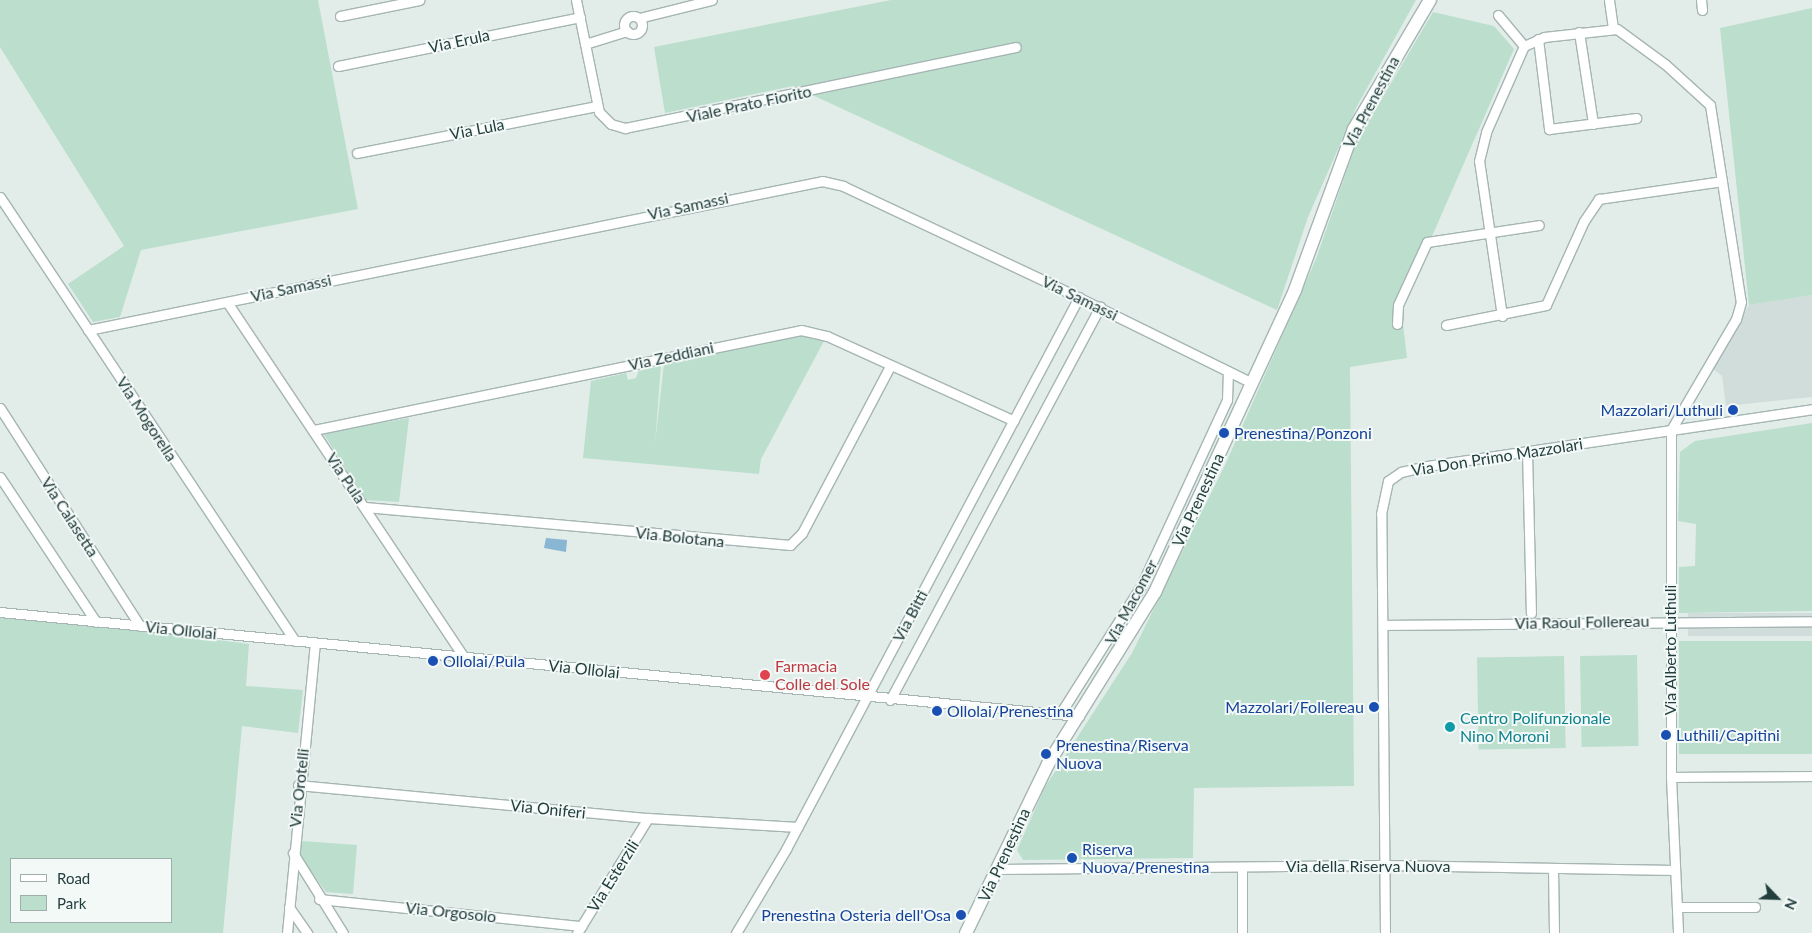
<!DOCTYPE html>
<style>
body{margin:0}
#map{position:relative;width:1812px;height:933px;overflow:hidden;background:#e2edea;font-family:Lato,sans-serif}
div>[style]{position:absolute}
.built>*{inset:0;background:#d0ddda;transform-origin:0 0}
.green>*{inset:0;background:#bbdecd;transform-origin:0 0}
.water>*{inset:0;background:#89b6d3}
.roads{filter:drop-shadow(1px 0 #a5b5b3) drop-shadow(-1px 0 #a5b5b3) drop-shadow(0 1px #a5b5b3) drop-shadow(0 -1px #a5b5b3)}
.minor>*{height:9px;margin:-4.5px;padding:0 4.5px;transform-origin:4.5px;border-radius:4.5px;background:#fff}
.minor>.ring{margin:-4.5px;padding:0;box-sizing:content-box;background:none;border:9px solid #fff;border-radius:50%}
.secondary>*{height:12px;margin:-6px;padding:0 6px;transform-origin:6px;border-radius:6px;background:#fff}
.dots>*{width:14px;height:14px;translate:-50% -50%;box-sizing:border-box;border:2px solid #f3f9f7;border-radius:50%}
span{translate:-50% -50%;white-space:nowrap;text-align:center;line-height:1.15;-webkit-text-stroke:4px #f3f9f7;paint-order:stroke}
.street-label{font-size:16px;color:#223e3d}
.transit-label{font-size:16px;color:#164399}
.right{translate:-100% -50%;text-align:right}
.left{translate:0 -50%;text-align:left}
.health-label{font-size:16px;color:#be3a42}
.culture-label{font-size:16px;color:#0d838f}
.legend{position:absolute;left:10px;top:858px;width:162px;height:65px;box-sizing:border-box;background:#f3f9f7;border:1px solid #9faead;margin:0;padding:6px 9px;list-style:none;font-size:15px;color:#223e3d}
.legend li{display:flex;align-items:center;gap:10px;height:25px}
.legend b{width:25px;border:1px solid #9faead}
.north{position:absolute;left:1752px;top:873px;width:50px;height:50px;-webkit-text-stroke:4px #f3f9f7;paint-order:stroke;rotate:114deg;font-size:14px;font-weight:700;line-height:20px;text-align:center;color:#223e3d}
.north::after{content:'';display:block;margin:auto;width:18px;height:22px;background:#223e3d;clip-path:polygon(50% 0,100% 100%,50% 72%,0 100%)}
</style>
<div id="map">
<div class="built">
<i style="clip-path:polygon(1812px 295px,1812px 397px,1726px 406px,1722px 376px,1713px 369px,1749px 305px)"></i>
<i style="left:1688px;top:613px;width:124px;height:23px"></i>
</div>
<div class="green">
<i style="clip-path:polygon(0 0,318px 0,358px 209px,141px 250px,120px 317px,93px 322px,68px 284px,124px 246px,0 47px)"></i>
<i style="clip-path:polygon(891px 0,1416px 0,1357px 106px,1308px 217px,1277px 310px,793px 86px,665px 113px,654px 47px)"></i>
<i style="clip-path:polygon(1812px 8px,1812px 295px,1749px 305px,1720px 28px)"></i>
<i style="clip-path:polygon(1433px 12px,1494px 26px,1514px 49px,1401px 307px,1407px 358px,1350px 367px,1354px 786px,1194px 788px,1193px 858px,1023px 860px,1017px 850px,1045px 787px,1132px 653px,1226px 463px,1316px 259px,1357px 141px)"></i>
<i style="clip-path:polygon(808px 333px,824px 341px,761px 459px,759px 474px,583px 458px,591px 381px,626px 373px,628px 380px,636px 378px,639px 370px,661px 365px,655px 444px,664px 363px)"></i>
<i style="clip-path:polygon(409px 418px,399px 502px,366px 500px,323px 433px)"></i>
<i style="clip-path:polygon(1812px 423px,1812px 611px,1679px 613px,1679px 567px,1695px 566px,1696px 524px,1678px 521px,1680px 452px,1695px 441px)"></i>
<i style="clip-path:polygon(evenodd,0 613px,249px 644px,246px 686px,303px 690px,298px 733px,242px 726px,223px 933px,0 933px,0 613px,11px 859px,171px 859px,171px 922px,11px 922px,11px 859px)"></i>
<i style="left:1679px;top:641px;width:133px;height:113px"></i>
<i style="left:1637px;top:655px;width:91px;height:57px;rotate:89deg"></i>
<i style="left:1564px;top:656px;width:92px;height:87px;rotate:89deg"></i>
<i style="clip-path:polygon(302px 841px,357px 845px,353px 894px,326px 892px,300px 856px)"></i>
</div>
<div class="water">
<i style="clip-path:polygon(546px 538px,567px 540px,566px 552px,544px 548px)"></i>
</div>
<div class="roads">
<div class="minor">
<i style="left:576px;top:0;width:114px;rotate:78.4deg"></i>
<i style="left:599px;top:112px;width:17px;rotate:45deg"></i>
<i style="left:611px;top:124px;width:15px;rotate:16deg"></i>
<i style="left:625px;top:128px;width:399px;rotate:-11.7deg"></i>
<i style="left:1609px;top:0;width:28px;rotate:82deg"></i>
<i style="left:1701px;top:0;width:10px;rotate:84deg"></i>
<i style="left:1498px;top:15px;width:40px;rotate:50deg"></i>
<i style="left:340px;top:16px;width:81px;rotate:-11.4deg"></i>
<i class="ring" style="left:624px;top:16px;width:9px;height:9px"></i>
<i style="left:639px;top:18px;width:75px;rotate:-13.9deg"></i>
<i style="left:1579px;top:32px;width:93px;rotate:81.3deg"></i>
<i style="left:1538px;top:39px;width:91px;rotate:83deg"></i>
<i style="left:1549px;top:129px;width:88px;rotate:-7.2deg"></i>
<i style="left:585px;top:44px;width:44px;rotate:-17.2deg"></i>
<i style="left:338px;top:66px;width:247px;rotate:-11.4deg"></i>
<i style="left:357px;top:153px;width:245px;rotate:-11.1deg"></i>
<i style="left:0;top:197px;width:533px;rotate:56.4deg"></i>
<i style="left:227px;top:302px;width:427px;rotate:56.3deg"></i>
<i style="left:1502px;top:316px;width:157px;rotate:-98.4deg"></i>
<i style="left:1479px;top:161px;width:30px;rotate:-76deg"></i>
<i style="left:1486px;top:132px;width:94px;rotate:-66.2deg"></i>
<i style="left:1524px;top:46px;width:22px;rotate:-24deg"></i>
<i style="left:1544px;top:37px;width:73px;rotate:-6.3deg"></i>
<i style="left:1617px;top:29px;width:59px;rotate:36.1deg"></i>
<i style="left:1665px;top:64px;width:61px;rotate:42.3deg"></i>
<i style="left:1710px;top:105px;width:199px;rotate:81.1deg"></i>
<i style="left:1741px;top:302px;width:18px;rotate:106deg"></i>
<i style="left:1736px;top:319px;width:129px;rotate:120.4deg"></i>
<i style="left:1671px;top:430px;width:347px;rotate:90deg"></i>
<i style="left:1671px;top:777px;width:156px;rotate:87.4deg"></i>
<i style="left:1397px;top:324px;width:19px;rotate:-87deg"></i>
<i style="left:1398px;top:305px;width:69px;rotate:-65.3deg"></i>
<i style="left:1427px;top:242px;width:113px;rotate:-8.6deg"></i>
<i style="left:1446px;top:325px;width:102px;rotate:-11.3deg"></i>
<i style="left:1546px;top:305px;width:92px;rotate:-65.7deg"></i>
<i style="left:1584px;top:221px;width:27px;rotate:-56deg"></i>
<i style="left:1599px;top:199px;width:124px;rotate:-8.3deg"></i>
<i style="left:88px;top:330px;width:749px;rotate:-11.47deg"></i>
<i style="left:822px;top:181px;width:22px;rotate:13deg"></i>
<i style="left:843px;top:186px;width:230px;rotate:25.2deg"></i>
<i style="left:1051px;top:284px;width:224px;rotate:26.2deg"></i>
<i style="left:0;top:408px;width:259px;rotate:57.3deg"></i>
<i style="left:314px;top:430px;width:497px;rotate:-11.6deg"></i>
<i style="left:801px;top:330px;width:27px;rotate:13deg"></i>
<i style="left:827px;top:336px;width:205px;rotate:24.4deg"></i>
<i style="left:1527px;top:451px;width:162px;rotate:88.6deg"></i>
<i style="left:0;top:477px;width:174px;rotate:56.5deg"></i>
<i style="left:365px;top:507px;width:427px;rotate:5.1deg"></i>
<i style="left:790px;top:545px;width:17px;rotate:-45deg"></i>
<i style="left:802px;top:533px;width:189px;rotate:-62.2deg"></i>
<i style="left:0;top:612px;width:1084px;rotate:5.51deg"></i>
<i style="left:1383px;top:625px;width:429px;rotate:-0.5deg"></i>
<i style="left:890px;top:700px;width:446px;rotate:-61.9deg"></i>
<i style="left:1060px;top:714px;width:151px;rotate:-57.7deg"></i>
<i style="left:1141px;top:586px;width:205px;rotate:-65.2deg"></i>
<i style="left:1227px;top:400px;width:29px;rotate:-88deg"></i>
<i style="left:1671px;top:777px;width:141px;rotate:-0.4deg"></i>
<i style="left:298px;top:785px;width:352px;rotate:5.4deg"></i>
<i style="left:648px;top:818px;width:150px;rotate:3.4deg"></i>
<i style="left:293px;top:853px;width:94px;rotate:58deg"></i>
<i style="left:1242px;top:867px;width:66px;rotate:90deg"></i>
<i style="left:1553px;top:868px;width:65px;rotate:89.1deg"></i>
<i style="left:998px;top:869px;width:386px;rotate:-0.6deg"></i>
<i style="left:1384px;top:865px;width:290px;rotate:1deg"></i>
<i style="left:319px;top:899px;width:264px;rotate:5.9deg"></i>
<i style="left:289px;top:907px;width:32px;rotate:55deg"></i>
<i style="left:1677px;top:907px;width:78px"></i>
<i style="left:287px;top:933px;width:291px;rotate:-84.5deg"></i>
<i style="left:577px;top:933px;width:135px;rotate:-58.3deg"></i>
<i style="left:736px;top:933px;width:98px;rotate:-59.2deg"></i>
<i style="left:786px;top:849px;width:625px;rotate:-62.04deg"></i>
<i style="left:1385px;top:933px;width:419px;rotate:-90.5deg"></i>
<i style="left:1381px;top:514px;width:34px;rotate:-78deg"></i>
<i style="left:1388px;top:481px;width:16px;rotate:-35deg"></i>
<i style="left:1401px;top:472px;width:27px;rotate:-13deg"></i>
<i style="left:1427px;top:466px;width:389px;rotate:-8.4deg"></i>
</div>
<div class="secondary">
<i style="left:966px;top:933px;width:188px;rotate:-64.1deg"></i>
<i style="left:1048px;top:764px;width:203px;rotate:-58.1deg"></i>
<i style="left:1155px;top:592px;width:333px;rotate:-65.1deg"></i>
<i style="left:1295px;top:290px;width:171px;rotate:-69.9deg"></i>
<i style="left:1354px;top:129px;width:150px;rotate:-59.5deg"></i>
</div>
</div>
<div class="dots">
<i style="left:1733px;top:410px;background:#1a4fb4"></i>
<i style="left:1224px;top:433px;background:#1a4fb4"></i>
<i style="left:433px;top:661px;background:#1a4fb4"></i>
<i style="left:765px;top:675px;background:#e0444e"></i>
<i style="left:1374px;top:707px;background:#1a4fb4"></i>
<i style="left:937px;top:711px;background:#1a4fb4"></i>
<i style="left:1450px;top:727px;background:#0f9aa8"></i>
<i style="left:1666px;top:735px;background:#1a4fb4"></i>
<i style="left:1046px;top:754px;background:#1a4fb4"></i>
<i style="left:1072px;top:858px;background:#1a4fb4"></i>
<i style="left:961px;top:915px;background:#1a4fb4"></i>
</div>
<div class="street-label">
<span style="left:459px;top:41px;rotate:-12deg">Via Erula</span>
<span style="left:1371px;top:102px;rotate:-62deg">Via Prenestina</span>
<span style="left:749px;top:104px;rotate:-12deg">Viale Prato Fiorito</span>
<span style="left:477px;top:129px;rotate:-11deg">Via Lula</span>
<span style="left:688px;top:206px;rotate:-12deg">Via Samassi</span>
<span style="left:291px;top:288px;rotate:-12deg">Via Samassi</span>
<span style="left:1080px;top:298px;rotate:26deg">Via Samassi</span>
<span style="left:671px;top:356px;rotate:-12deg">Via Zeddiani</span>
<span style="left:147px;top:419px;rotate:57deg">Via Mogorella</span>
<span style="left:1497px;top:457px;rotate:-9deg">Via Don Primo Mazzolari</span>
<span style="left:346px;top:478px;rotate:56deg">Via Pula</span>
<span style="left:1198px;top:500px;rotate:-65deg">Via Prenestina</span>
<span style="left:70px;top:517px;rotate:57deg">Via Calasetta</span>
<span style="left:680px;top:537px;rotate:6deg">Via Bolotana</span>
<span style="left:1131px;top:602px;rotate:-62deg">Via Macomer</span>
<span style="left:910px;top:616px;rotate:-62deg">Via Bitti</span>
<span style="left:1582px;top:622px;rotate:-1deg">Via Raoul Follereau</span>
<span style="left:181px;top:630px;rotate:6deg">Via Ollolai</span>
<span style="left:1670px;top:650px;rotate:-90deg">Via Alberto Luthuli</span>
<span style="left:584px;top:669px;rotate:6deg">Via Ollolai</span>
<span style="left:299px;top:788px;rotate:-84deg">Via Orotelli</span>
<span style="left:548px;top:809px;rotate:6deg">Via Oniferi</span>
<span style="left:1004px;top:855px;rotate:-65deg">Via Prenestina</span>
<span style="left:1368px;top:866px">Via della Riserva Nuova</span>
<span style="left:613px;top:876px;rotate:-58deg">Via Esterzili</span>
<span style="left:451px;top:912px;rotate:6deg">Via Orgosolo</span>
</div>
<div class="transit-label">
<span class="right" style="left:1723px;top:410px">Mazzolari/Luthuli</span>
<span class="left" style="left:1234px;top:433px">Prenestina/Ponzoni</span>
<span class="left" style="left:443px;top:661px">Ollolai/Pula</span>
<span class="right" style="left:1364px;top:707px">Mazzolari/Follereau</span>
<span class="left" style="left:947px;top:711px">Ollolai/Prenestina</span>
<span class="left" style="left:1676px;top:735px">Luthili/Capitini</span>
<span class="left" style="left:1056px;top:754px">Prenestina/Riserva<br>Nuova</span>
<span class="left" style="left:1082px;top:858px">Riserva<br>Nuova/Prenestina</span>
<span class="right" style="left:951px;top:915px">Prenestina Osteria dell'Osa</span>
</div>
<div class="health-label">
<span class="left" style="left:775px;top:675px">Farmacia<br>Colle del Sole</span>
</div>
<div class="culture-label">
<span class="left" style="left:1460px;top:727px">Centro Polifunzionale<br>Nino Moroni</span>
</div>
<ul class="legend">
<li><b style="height:6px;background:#fff"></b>Road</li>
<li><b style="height:14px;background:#bbdecd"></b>Park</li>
</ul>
<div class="north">N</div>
</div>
